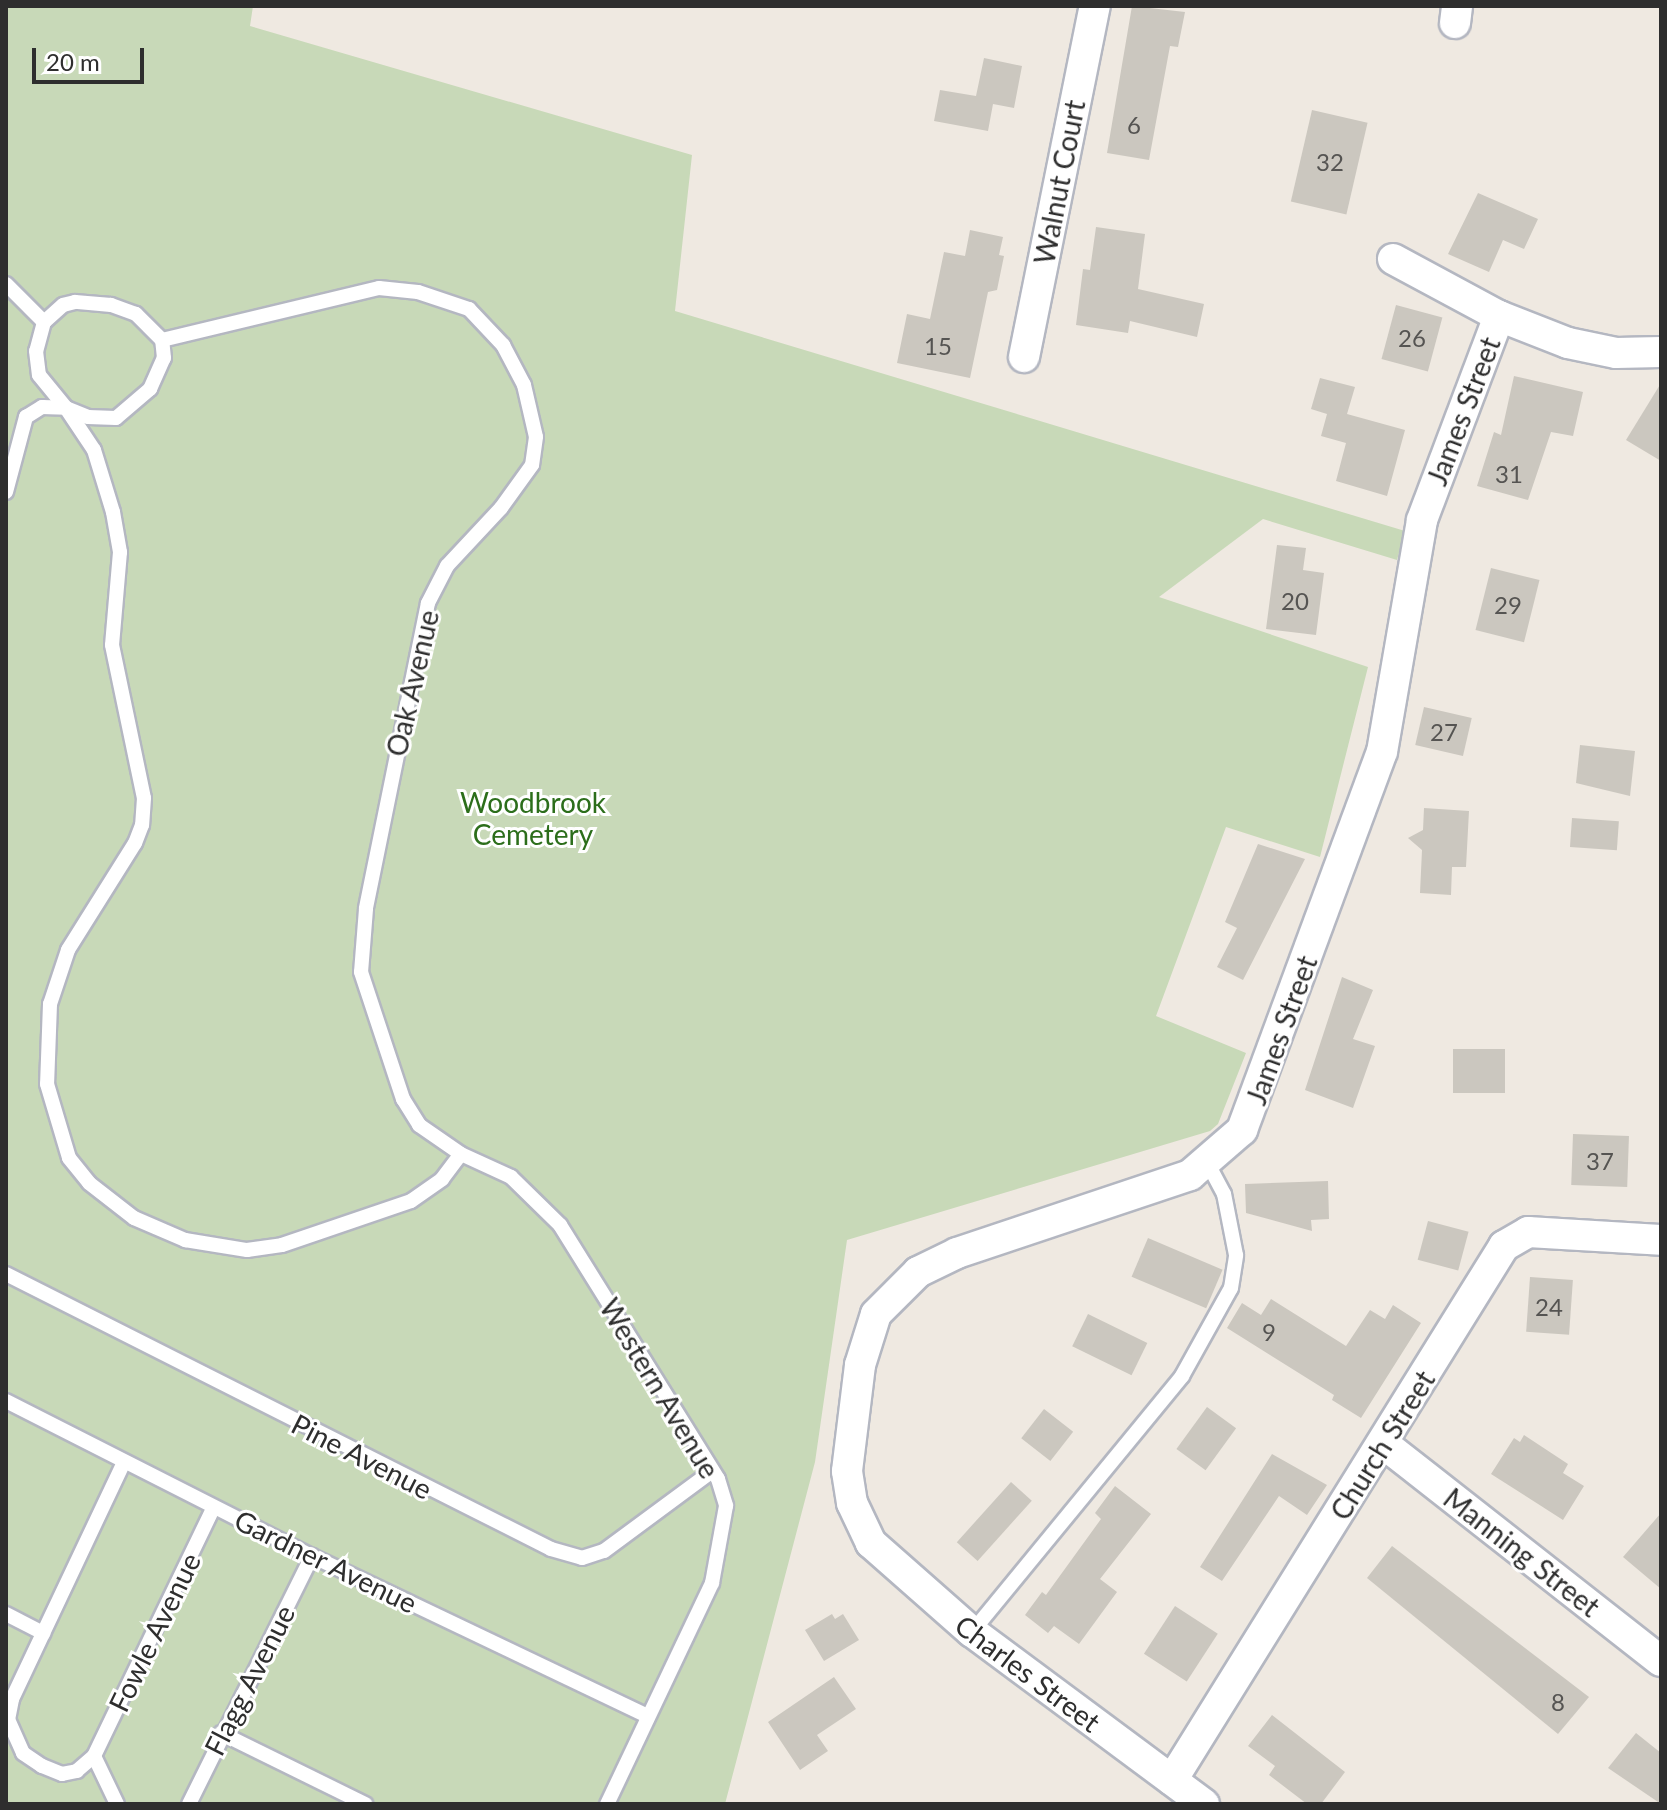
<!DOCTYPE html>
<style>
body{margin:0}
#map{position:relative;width:1667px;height:1810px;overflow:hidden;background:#efe9e1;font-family:Lato,sans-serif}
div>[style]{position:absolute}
.cemetery>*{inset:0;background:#c8d9b8}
.building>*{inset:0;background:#cbc7bf;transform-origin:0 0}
.roads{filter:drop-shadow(2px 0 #b4b7c1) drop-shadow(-2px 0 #b4b7c1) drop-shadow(0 2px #b4b7c1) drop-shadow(0 -2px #b4b7c1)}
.service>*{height:14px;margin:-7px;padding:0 7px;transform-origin:7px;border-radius:7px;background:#fff}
.minor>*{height:30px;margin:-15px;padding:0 15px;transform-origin:15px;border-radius:15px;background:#fff}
span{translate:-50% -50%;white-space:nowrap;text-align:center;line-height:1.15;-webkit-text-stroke:6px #fff;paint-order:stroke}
.number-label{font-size:24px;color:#555452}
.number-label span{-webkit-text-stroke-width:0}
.street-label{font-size:28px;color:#2e2e2e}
.park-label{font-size:28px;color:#2c6e1b}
.frame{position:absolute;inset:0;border:8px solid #2e2e2e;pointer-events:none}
.scale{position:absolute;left:32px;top:48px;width:112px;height:36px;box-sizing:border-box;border:4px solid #2e2e2e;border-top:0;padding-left:10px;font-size:24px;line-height:28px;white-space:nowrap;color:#2e2e2e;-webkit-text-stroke:6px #fff;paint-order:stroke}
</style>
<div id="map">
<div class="cemetery">
<i style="clip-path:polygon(6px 6px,253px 6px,250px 26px,692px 155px,675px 311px,1405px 531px,1397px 560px,1263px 519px,1159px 597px,1368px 667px,1320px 857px,1226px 827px,1156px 1016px,1246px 1053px,1218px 1124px,1210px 1131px,847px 1240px,815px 1462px,725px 1804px,6px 1804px)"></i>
</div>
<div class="building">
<i style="clip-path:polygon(1132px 6px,1185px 12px,1178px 47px,1170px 46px,1149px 160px,1107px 153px)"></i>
<i style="clip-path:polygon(984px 58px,1022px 66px,1014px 108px,993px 104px,988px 131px,934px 121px,940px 90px,976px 96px)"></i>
<i style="left:1312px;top:110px;width:57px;height:94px;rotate:13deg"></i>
<i style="clip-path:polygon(1478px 193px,1538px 219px,1524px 249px,1503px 240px,1489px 272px,1448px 254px)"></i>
<i style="clip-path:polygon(1096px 227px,1145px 234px,1138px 289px,1204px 304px,1197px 337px,1130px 321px,1128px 333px,1076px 325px,1083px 269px,1090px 270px)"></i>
<i style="clip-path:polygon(970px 230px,1003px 237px,999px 255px,1004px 256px,997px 290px,988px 292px,970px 378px,897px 363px,907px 314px,930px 319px,944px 252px,965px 256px)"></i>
<i style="left:1396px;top:305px;width:48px;height:56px;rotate:15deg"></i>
<i style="clip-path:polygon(1514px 376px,1583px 392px,1573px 436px,1551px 432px,1528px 500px,1477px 486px,1494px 432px,1501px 435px)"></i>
<i style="clip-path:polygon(1320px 378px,1355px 387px,1347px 414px,1405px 430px,1387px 496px,1336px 481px,1346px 443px,1321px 436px,1327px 414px,1311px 409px)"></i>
<i style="clip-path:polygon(1661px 383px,1661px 461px,1626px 440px)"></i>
<i style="clip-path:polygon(1277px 545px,1306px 548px,1303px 570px,1324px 573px,1316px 635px,1266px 629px)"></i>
<i style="left:1491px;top:568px;width:50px;height:64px;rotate:14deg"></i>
<i style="left:1424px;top:707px;width:49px;height:39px;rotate:13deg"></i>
<i style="clip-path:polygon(1580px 745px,1635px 751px,1630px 796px,1576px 783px)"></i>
<i style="clip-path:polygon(1424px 808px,1469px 811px,1466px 867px,1452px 867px,1451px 895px,1420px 893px,1422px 850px,1408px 838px,1423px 830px)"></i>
<i style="left:1572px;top:818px;width:47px;height:29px;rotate:4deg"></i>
<i style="clip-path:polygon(1258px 844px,1305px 859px,1243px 980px,1217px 967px,1237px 928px,1225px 922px)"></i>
<i style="clip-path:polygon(1342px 977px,1373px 990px,1353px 1039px,1375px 1046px,1353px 1108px,1305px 1090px)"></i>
<i style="left:1453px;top:1049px;width:52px;height:44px"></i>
<i style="left:1573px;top:1134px;width:56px;height:51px;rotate:2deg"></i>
<i style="clip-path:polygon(1328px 1181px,1329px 1219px,1311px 1220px,1312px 1231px,1246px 1213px,1245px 1184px)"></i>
<i style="left:1428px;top:1221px;width:42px;height:40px;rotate:15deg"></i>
<i style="left:1148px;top:1238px;width:81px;height:42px;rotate:23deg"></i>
<i style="left:1530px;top:1277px;width:43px;height:55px;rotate:4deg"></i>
<i style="clip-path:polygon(1271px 1299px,1346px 1346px,1370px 1310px,1385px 1319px,1393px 1305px,1421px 1323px,1361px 1418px,1332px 1400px,1334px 1395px,1227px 1328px,1242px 1303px,1261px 1315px)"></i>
<i style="left:1088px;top:1314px;width:66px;height:36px;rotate:26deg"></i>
<i style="left:1207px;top:1407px;width:36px;height:52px;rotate:36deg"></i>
<i style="left:1044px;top:1409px;width:37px;height:37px;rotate:38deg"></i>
<i style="clip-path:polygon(1524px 1435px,1568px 1464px,1563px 1473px,1584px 1486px,1563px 1520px,1491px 1474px,1514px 1438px,1520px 1442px)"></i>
<i style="clip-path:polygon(1272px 1454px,1327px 1485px,1307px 1515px,1279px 1496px,1222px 1581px,1200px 1567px)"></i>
<i style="left:1011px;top:1482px;width:28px;height:81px;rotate:42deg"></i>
<i style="clip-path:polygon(1115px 1486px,1151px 1514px,1100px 1579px,1117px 1592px,1079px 1644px,1054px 1626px,1048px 1633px,1025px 1615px,1042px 1592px,1046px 1595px,1101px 1519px,1095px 1513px)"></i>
<i style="clip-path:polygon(1661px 1513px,1661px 1589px,1623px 1557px)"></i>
<i style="clip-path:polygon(1392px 1546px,1589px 1697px,1558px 1734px,1367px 1578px)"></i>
<i style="left:1175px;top:1606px;width:51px;height:57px;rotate:33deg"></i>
<i style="clip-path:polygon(832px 1614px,835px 1619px,843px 1614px,859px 1640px,824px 1661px,805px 1630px)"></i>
<i style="clip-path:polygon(834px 1677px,856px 1709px,817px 1735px,828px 1751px,800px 1770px,768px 1722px)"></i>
<i style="clip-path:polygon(1272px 1715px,1345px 1772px,1321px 1804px,1307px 1804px,1269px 1775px,1275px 1766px,1248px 1746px)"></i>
<i style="clip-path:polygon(1636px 1733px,1661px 1753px,1661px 1804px,1608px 1768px)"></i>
</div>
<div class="roads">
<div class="service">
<i style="left:6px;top:284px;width:54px;rotate:45deg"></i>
<i style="left:44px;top:322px;width:30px;rotate:105deg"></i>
<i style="left:36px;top:351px;width:24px;rotate:83deg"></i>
<i style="left:39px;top:375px;width:43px;rotate:50.7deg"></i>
<i style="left:66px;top:408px;width:24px;rotate:22deg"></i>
<i style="left:88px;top:417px;width:28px;rotate:2deg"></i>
<i style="left:116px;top:418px;width:45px;rotate:-40.5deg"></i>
<i style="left:150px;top:389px;width:34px;rotate:-66deg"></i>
<i style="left:164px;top:358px;width:18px;rotate:-96deg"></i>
<i style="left:162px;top:340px;width:37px;rotate:-135deg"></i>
<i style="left:136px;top:314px;width:27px;rotate:-160deg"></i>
<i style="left:111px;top:305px;width:36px;rotate:-175deg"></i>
<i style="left:75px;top:302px;width:12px;rotate:166deg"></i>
<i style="left:63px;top:305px;width:25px;rotate:138deg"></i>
<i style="left:162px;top:340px;width:223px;rotate:-13.5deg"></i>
<i style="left:379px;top:288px;width:39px;rotate:6deg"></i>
<i style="left:418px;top:292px;width:54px;rotate:18.4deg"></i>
<i style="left:469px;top:309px;width:50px;rotate:46.6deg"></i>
<i style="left:503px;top:345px;width:45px;rotate:62.3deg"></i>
<i style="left:524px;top:385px;width:53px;rotate:77deg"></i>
<i style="left:536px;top:437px;width:28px;rotate:98deg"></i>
<i style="left:532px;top:465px;width:53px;rotate:125.8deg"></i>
<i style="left:501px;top:508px;width:79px;rotate:133deg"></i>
<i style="left:447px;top:566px;width:42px;rotate:117.2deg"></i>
<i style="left:428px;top:603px;width:312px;rotate:101.5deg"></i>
<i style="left:366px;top:909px;width:63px;rotate:94.5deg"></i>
<i style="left:361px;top:972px;width:134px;rotate:71.7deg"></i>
<i style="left:403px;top:1099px;width:31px;rotate:58deg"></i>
<i style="left:419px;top:1125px;width:51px;rotate:34.6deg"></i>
<i style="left:461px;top:1154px;width:55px;rotate:24.7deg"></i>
<i style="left:511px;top:1177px;width:69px;rotate:44.4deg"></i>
<i style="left:560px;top:1225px;width:299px;rotate:58.1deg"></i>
<i style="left:718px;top:1479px;width:28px;rotate:73deg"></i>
<i style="left:726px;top:1506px;width:78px;rotate:100.3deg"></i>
<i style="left:712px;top:1583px;width:245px;rotate:115.4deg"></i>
<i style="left:66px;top:408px;width:50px;rotate:56.3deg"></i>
<i style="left:94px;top:450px;width:65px;rotate:73deg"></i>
<i style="left:113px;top:512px;width:41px;rotate:80.1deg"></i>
<i style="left:120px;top:552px;width:93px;rotate:94.9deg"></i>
<i style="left:112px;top:645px;width:156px;rotate:78.2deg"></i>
<i style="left:144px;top:798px;width:27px;rotate:94deg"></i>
<i style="left:142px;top:825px;width:19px;rotate:111deg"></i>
<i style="left:135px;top:843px;width:126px;rotate:122.1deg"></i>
<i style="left:68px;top:950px;width:57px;rotate:108.4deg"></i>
<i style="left:50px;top:1004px;width:80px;rotate:92.1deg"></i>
<i style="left:47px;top:1084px;width:77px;rotate:73.4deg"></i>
<i style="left:69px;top:1158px;width:32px;rotate:51deg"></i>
<i style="left:89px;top:1183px;width:57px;rotate:37.9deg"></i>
<i style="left:134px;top:1218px;width:56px;rotate:23.3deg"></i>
<i style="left:185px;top:1240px;width:63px;rotate:9.2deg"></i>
<i style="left:247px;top:1250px;width:35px;rotate:-8deg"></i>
<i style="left:282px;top:1245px;width:136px;rotate:-18.8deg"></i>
<i style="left:411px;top:1201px;width:38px;rotate:-35deg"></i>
<i style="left:442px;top:1179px;width:31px;rotate:-53deg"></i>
<i style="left:6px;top:492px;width:78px;rotate:-75.1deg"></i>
<i style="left:26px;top:417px;width:19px;rotate:-32deg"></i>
<i style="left:42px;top:407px;width:24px;rotate:2deg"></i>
<i style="left:6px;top:1274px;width:610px;rotate:26.77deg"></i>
<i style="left:551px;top:1549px;width:32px;rotate:16deg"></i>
<i style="left:582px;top:1558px;width:23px;rotate:-18deg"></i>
<i style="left:604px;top:1551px;width:134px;rotate:-36.5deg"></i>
<i style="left:6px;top:1401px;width:343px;rotate:26.9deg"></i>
<i style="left:312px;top:1556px;width:372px;rotate:25.5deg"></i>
<i style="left:6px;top:1614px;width:42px;rotate:27.2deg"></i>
<i style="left:972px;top:1632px;width:331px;rotate:-50.6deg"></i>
<i style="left:1182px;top:1376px;width:101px;rotate:-60.9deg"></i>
<i style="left:1231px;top:1288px;width:33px;rotate:-81deg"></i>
<i style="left:1236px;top:1255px;width:62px;rotate:-101.1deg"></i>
<i style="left:1224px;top:1194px;width:34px;rotate:-118deg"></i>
<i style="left:221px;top:1733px;width:161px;rotate:26.2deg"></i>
<i style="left:94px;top:1756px;width:276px;rotate:-64.3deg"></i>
<i style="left:117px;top:1804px;width:53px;rotate:-115.6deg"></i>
<i style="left:94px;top:1756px;width:23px;rotate:139deg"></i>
<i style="left:77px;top:1771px;width:15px;rotate:169deg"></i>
<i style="left:62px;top:1774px;width:22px;rotate:-158deg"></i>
<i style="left:42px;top:1766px;width:23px;rotate:-146deg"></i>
<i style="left:23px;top:1753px;width:36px;rotate:-114deg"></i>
<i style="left:8px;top:1720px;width:21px;rotate:-79deg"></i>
<i style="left:12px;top:1699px;width:262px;rotate:-64.7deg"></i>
<i style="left:189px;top:1804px;width:277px;rotate:-63.6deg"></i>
</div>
<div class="minor">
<i style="left:1455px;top:23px;width:17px;rotate:-83deg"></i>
<i style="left:1393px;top:259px;width:120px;rotate:28.3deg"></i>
<i style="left:1499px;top:316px;width:74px;rotate:21.4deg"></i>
<i style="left:1568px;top:343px;width:49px;rotate:11.8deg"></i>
<i style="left:1616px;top:353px;width:45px;rotate:-1.3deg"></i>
<i style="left:1024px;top:357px;width:358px;rotate:-78.6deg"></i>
<i style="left:1384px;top:1444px;width:352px;rotate:38.1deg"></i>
<i style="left:1172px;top:1780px;width:629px;rotate:-58.13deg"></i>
<i style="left:1504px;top:1246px;width:28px;rotate:-30deg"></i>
<i style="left:1528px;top:1232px;width:133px;rotate:3.4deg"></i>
<i style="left:1204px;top:1804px;width:289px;rotate:-143.4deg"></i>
<i style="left:972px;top:1632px;width:135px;rotate:-138.6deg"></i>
<i style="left:871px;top:1543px;width:44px;rotate:-115.4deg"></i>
<i style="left:852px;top:1503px;width:32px;rotate:-99deg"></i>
<i style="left:847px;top:1471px;width:107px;rotate:-83deg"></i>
<i style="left:860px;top:1365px;width:53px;rotate:-72.6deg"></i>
<i style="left:876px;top:1314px;width:59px;rotate:-45deg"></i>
<i style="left:918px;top:1272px;width:43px;rotate:-26deg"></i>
<i style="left:957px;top:1253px;width:246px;rotate:-18.5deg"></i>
<i style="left:1190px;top:1175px;width:69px;rotate:-40.9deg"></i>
<i style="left:1242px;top:1130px;width:403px;rotate:-69.7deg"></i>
<i style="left:1382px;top:752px;width:235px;rotate:-80.2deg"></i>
<i style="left:1422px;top:520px;width:218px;rotate:-69.3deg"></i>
</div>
</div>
<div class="number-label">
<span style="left:1134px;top:125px">6</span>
<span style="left:1330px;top:162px">32</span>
<span style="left:1412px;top:338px">26</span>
<span style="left:938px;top:346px">15</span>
<span style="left:1509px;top:474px">31</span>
<span style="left:1295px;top:601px">20</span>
<span style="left:1508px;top:605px">29</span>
<span style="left:1444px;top:732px">27</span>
<span style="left:1600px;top:1161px">37</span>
<span style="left:1549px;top:1307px">24</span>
<span style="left:1269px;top:1332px">9</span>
<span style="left:1558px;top:1702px">8</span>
</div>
<div class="street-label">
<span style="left:1059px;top:182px;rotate:-79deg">Walnut Court</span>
<span style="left:1463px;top:411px;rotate:-69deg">James Street</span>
<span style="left:412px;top:683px;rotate:-77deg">Oak Avenue</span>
<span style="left:1281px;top:1030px;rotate:-70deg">James Street</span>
<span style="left:660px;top:1388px;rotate:59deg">Western Avenue</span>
<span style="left:1382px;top:1445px;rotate:-58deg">Church Street</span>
<span style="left:362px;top:1456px;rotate:27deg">Pine Avenue</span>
<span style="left:1522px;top:1552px;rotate:38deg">Manning Street</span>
<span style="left:326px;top:1561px;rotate:26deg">Gardner Avenue</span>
<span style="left:154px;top:1632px;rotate:-64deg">Fowle Avenue</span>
<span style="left:1028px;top:1673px;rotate:37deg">Charles Street</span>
<span style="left:249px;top:1680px;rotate:-63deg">Flagg Avenue</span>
</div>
<div class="park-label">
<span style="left:533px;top:818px">Woodbrook<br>Cemetery</span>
</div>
<div class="frame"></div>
<div class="scale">20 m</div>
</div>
